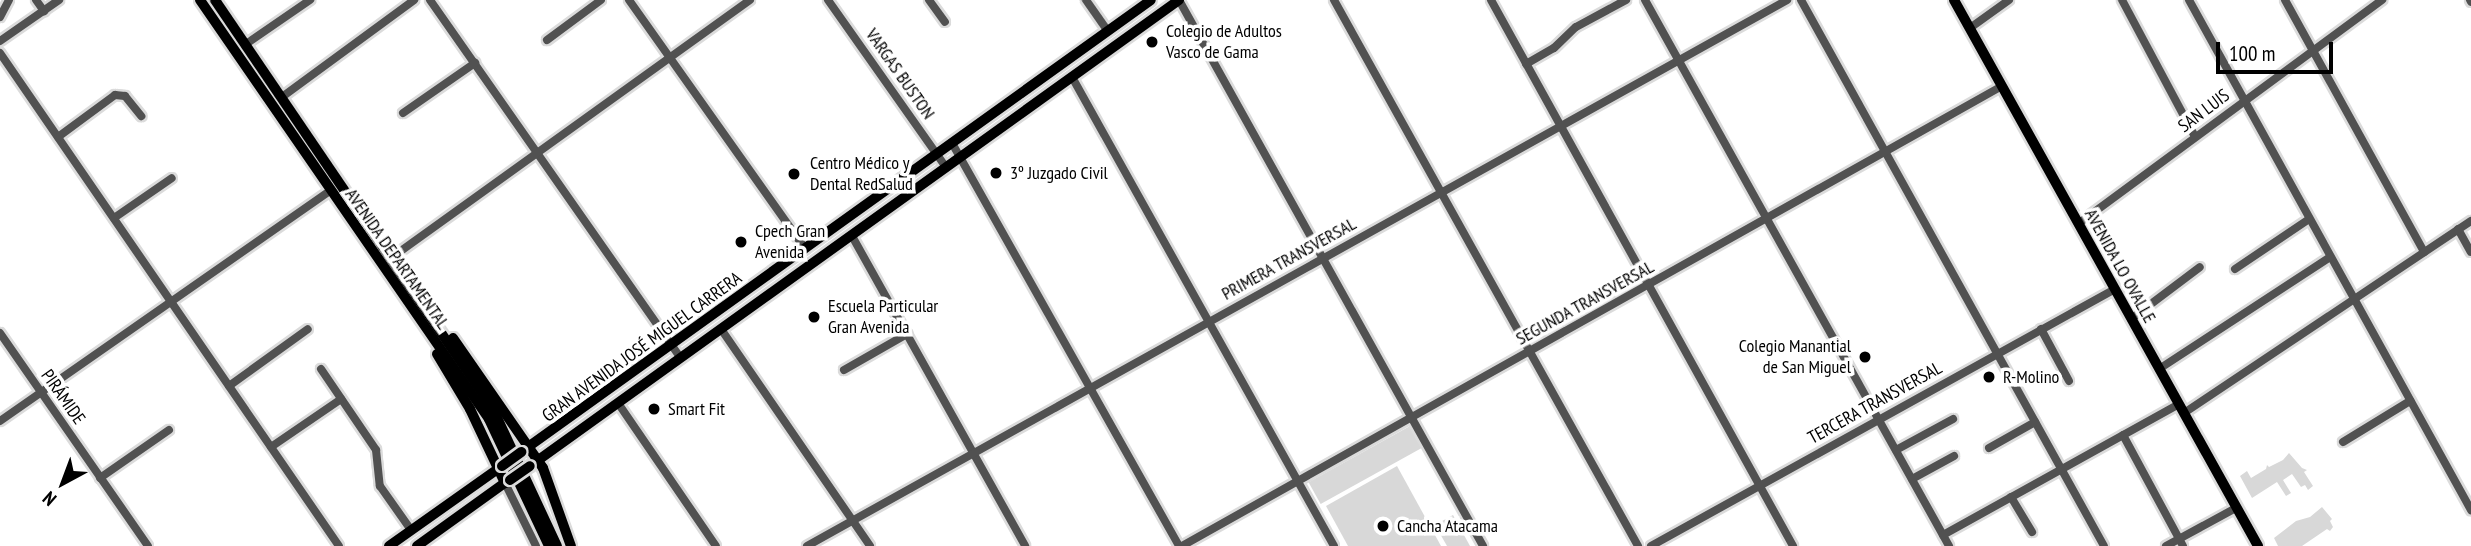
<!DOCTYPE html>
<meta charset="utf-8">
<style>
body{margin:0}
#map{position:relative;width:2471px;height:546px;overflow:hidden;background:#fff;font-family:"PT Sans Narrow",sans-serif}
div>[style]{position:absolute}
.green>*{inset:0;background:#d8d8d8;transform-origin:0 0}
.roads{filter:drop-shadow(2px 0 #dbdbdb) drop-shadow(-2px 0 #dbdbdb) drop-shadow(0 2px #dbdbdb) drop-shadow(0 -2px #dbdbdb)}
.minor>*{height:8px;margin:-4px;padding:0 4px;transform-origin:4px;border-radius:4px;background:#515151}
.major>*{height:10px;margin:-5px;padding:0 5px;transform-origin:5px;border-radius:5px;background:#000}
.bridges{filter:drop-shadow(2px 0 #dbdbdb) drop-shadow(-2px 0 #dbdbdb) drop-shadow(0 2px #dbdbdb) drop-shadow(0 -2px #dbdbdb)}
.major-bridge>*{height:10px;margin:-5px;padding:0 5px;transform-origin:5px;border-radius:5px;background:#000}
.dots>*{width:19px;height:19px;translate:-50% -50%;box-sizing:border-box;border:4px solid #fff;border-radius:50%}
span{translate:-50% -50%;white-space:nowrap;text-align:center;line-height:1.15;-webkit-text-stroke:7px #fff;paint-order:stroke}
.poi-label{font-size:18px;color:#000}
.left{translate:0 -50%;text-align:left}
.right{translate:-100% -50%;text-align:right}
.street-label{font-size:18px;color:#000}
.north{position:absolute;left:28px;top:448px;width:70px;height:70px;-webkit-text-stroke:5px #fff;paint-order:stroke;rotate:221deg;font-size:19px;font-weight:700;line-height:28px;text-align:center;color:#000}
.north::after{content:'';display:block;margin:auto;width:24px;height:32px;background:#000;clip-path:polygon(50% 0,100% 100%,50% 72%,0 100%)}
.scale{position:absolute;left:2216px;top:42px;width:117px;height:32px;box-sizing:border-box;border:4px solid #000;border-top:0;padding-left:9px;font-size:21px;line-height:24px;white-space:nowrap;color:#000;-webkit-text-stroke:5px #fff;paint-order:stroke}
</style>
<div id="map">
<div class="green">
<i style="left:1410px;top:426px;width:25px;height:116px;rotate:61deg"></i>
<i style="clip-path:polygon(2289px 453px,2302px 468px,2307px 470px,2304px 472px,2313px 486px,2308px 490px,2305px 485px,2301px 487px,2292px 474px,2283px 480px,2291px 493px,2286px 496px,2277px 482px,2252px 498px,2240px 476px,2247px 471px,2251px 478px,2266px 469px,2267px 465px,2269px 467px,2283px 460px)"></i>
<i style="clip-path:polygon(1397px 466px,1441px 546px,1348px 546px,1326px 506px)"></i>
<i style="clip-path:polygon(2322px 507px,2332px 519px,2330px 521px,2333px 527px,2330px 531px,2327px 529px,2302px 546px,2278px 546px,2274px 538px,2296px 521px,2310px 517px)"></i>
<i style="clip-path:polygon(1453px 515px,1470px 546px,1447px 546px,1435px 525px)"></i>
</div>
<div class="roads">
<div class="minor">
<i style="left:36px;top:0;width:14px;rotate:54deg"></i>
<i style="left:430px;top:0;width:437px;rotate:55deg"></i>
<i style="left:629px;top:0;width:305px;rotate:54.7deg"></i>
<i style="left:828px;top:0;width:204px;rotate:54.8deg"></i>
<i style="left:929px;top:0;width:27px;rotate:54deg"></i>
<i style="left:1086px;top:0;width:38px;rotate:55deg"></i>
<i style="left:1179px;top:0;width:625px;rotate:60.89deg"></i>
<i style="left:1334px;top:0;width:625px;rotate:60.89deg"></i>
<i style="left:1491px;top:0;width:624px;rotate:61.05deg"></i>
<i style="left:1645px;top:0;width:625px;rotate:60.89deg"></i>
<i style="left:1801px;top:0;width:624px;rotate:60.97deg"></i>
<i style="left:2122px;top:0;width:155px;rotate:61.9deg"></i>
<i style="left:2189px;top:0;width:583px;rotate:61.06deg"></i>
<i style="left:2285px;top:0;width:288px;rotate:61.1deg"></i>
<i style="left:2470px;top:0;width:2px;rotate:63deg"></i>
<i style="left:0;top:17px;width:19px;rotate:-62deg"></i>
<i style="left:1970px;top:28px;width:48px;rotate:-35.7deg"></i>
<i style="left:547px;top:40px;width:67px;rotate:-36.5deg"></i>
<i style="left:0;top:41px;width:72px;rotate:-34.8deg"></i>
<i style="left:246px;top:44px;width:78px;rotate:-34.5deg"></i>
<i style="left:0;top:53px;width:598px;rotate:55.49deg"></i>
<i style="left:1526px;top:64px;width:32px;rotate:-30deg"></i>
<i style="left:1554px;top:48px;width:30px;rotate:-44deg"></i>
<i style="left:1576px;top:27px;width:57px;rotate:-28.4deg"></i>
<i style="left:1072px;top:77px;width:537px;rotate:60.81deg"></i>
<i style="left:282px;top:97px;width:164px;rotate:-36.3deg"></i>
<i style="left:403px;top:113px;width:88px;rotate:-34.8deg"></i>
<i style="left:58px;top:137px;width:71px;rotate:-36.4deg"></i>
<i style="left:115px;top:95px;width:10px;rotate:6deg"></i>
<i style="left:125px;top:96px;width:26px;rotate:51deg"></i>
<i style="left:952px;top:143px;width:463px;rotate:60.6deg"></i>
<i style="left:114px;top:218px;width:70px;rotate:-34.6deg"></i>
<i style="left:2078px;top:224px;width:378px;rotate:-36.4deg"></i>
<i style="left:2458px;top:229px;width:26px;rotate:61deg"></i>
<i style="left:852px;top:236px;width:355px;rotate:60.8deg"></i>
<i style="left:391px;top:258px;width:442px;rotate:-35.7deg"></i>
<i style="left:2235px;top:269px;width:89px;rotate:-34deg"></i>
<i style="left:2131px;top:319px;width:86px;rotate:-37deg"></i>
<i style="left:721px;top:329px;width:263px;rotate:55.5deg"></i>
<i style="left:2041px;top:329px;width:59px;rotate:61.7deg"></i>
<i style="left:0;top:333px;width:259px;rotate:55.2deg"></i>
<i style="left:321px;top:369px;width:98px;rotate:55.8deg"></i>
<i style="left:376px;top:450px;width:36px;rotate:84deg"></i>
<i style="left:380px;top:486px;width:54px;rotate:54.8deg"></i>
<i style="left:2159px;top:369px;width:204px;rotate:-33.2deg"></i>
<i style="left:844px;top:370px;width:73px;rotate:-29.7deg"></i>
<i style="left:229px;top:386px;width:97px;rotate:-35.8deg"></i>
<i style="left:618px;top:403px;width:173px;rotate:55.6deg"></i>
<i style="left:2184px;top:413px;width:345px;rotate:-33.8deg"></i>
<i style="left:0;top:421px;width:402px;rotate:-34.9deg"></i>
<i style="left:2123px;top:435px;width:126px;rotate:61.6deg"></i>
<i style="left:2343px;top:442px;width:79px;rotate:-31.5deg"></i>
<i style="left:271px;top:447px;width:85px;rotate:-34.4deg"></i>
<i style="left:1989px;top:448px;width:53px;rotate:-29.5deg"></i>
<i style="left:1896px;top:450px;width:65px;rotate:-28.5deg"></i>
<i style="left:100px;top:478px;width:84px;rotate:-34.8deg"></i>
<i style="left:1912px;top:479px;width:48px;rotate:-28.7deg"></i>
<i style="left:505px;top:483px;width:70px;rotate:63.8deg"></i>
<i style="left:2011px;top:497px;width:41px;rotate:59deg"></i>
<i style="left:1943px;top:535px;width:270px;rotate:-29deg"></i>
<i style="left:807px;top:546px;width:1122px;rotate:-29.12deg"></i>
<i style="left:1182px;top:546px;width:940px;rotate:-29.29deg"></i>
<i style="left:1651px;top:546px;width:530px;rotate:-28.98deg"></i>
<i style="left:2166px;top:546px;width:80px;rotate:-28.5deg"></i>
</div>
<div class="major">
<i style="left:200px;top:0;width:509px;rotate:55.4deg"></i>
<i style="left:489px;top:419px;width:140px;rotate:64.7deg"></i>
<i style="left:215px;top:0;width:497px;rotate:55.8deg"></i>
<i style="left:494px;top:411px;width:149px;rotate:65deg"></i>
<i style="left:1954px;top:0;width:625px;rotate:60.89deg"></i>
<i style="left:453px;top:338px;width:158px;rotate:55.3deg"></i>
<i style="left:543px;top:468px;width:83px;rotate:70.3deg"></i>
<i style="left:437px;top:354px;width:64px;rotate:59deg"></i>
<i style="left:470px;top:409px;width:82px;rotate:64.7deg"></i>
<i style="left:521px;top:452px;width:775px;rotate:-35.66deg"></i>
<i style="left:530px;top:466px;width:799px;rotate:-35.68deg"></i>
<i style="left:389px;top:546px;width:138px;rotate:-35.3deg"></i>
<i style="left:417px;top:546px;width:113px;rotate:-35.7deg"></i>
</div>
</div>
<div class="bridges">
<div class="major-bridge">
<i style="left:502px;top:466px;width:24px;rotate:-36deg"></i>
<i style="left:510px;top:480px;width:24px;rotate:-35deg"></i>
</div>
</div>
<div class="dots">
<i style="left:1152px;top:42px;background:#000"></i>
<i style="left:996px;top:173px;background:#000"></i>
<i style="left:794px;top:174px;background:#000"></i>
<i style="left:741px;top:242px;background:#000"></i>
<i style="left:814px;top:317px;background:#000"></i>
<i style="left:1865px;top:357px;background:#000"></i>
<i style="left:1989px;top:377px;background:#000"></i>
<i style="left:654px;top:409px;background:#000"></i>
<i style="left:1383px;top:526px;background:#000"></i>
</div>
<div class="poi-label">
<span class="left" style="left:1166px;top:42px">Colegio de Adultos<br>Vasco de Gama</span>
<span class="left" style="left:810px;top:174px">Centro Médico y<br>Dental RedSalud</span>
<span class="left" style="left:1010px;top:173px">3º Juzgado Civil</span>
<span class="left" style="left:755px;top:242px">Cpech Gran<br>Avenida</span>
<span class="left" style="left:828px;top:317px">Escuela Particular<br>Gran Avenida</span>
<span class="right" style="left:1851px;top:357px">Colegio Manantial<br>de San Miguel</span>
<span class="left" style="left:2003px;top:377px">R-Molino</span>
<span class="left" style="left:668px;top:409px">Smart Fit</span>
<span class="left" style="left:1397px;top:526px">Cancha Atacama</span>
</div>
<div class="street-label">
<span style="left:900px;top:74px;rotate:55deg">VARGAS BUSTON</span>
<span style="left:2204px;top:111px;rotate:-37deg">SAN LUIS</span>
<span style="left:397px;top:259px;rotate:55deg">AVENIDA DEPARTAMENTAL</span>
<span style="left:1289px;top:259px;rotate:-29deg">PRIMERA TRANSVERSAL</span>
<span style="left:2120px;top:266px;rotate:61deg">AVENIDA LO OVALLE</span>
<span style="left:1585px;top:303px;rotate:-29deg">SEGUNDA TRANSVERSAL</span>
<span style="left:642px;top:347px;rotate:-36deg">GRAN AVENIDA JOSÉ MIGUEL CARRERA</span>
<span style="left:63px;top:397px;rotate:55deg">PIRÁMIDE</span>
<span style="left:1875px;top:403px;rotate:-29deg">TERCERA TRANSVERSAL</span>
</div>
<div class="north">N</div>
<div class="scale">100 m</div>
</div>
